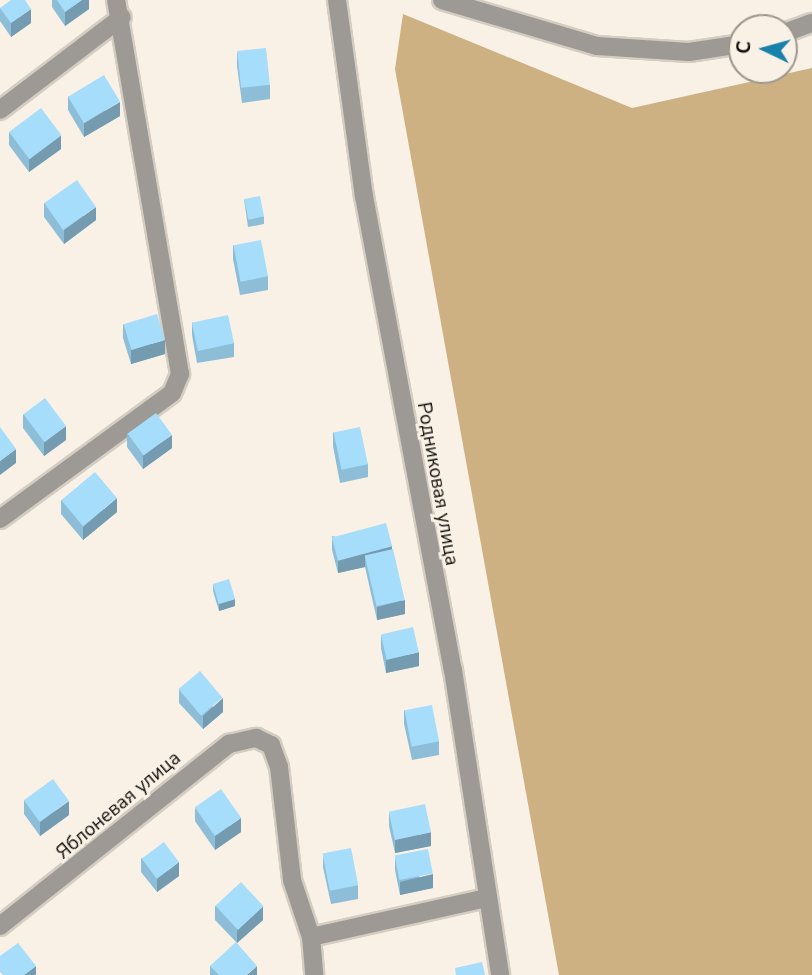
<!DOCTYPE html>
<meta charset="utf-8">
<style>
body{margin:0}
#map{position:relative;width:812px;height:975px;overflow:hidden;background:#f9f1e5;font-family:"Nunito Sans",sans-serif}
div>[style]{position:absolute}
.forest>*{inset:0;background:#ceb183}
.roads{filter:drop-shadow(2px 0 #d4cdc2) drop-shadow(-2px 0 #d4cdc2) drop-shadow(0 2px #d4cdc2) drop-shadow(0 -2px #d4cdc2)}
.street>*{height:18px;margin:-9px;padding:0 9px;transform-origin:9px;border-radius:9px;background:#9d9994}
.wall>*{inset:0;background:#8ebed7}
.shaded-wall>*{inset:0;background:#749baf}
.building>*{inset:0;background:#a5ddfa;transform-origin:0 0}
span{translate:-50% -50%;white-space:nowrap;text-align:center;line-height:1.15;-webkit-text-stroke:6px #f9f1e5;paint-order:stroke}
.street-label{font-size:19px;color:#110e0a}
.north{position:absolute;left:728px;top:14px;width:70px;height:70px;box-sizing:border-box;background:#f9f1e5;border:2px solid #9c968d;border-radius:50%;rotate:275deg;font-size:19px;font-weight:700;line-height:28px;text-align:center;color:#110e0a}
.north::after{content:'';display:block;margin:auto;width:24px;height:32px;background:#1881ab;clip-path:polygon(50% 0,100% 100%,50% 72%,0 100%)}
</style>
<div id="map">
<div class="forest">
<i style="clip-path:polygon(403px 14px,632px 108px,812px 68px,812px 975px,559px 975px,395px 69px)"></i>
</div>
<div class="roads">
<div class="street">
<i style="left:337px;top:0;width:198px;rotate:82.2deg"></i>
<i style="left:364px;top:196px;width:482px;rotate:79.4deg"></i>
<i style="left:453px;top:670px;width:309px;rotate:81.2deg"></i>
<i style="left:442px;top:0;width:162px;rotate:16.5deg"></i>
<i style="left:597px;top:46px;width:92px;rotate:3.7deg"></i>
<i style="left:689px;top:52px;width:54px;rotate:-8.6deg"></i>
<i style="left:784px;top:33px;width:30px;rotate:-20deg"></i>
<i style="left:0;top:110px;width:153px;rotate:-37.3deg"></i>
<i style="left:0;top:519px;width:213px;rotate:-36.2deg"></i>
<i style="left:172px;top:393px;width:21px;rotate:-67deg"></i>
<i style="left:180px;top:374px;width:379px;rotate:-99.7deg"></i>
<i style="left:0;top:926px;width:293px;rotate:-38.5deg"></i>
<i style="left:229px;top:744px;width:28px;rotate:-13deg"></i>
<i style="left:256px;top:738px;width:17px;rotate:25deg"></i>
<i style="left:271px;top:745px;width:23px;rotate:70deg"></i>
<i style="left:279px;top:767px;width:114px;rotate:83.4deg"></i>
<i style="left:292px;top:880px;width:60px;rotate:71.6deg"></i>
<i style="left:311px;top:937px;width:38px;rotate:85deg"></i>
<i style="left:311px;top:937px;width:180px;rotate:-12.5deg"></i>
</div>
</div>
<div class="wall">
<i style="clip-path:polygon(52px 0,89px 0,89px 9px,65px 26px,52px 7px)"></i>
<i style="clip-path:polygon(0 8px,31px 23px,11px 37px,0 21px)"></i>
<i style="clip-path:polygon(237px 52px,270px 85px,270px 99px,242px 103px,237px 66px)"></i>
<i style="clip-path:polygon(68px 96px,120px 116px,84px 137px,68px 110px)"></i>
<i style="clip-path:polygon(9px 132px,61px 149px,29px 172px,9px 145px)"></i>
<i style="clip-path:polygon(244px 199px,264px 217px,264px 224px,248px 227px)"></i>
<i style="clip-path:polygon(44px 203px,96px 220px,64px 244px,44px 217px)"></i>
<i style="clip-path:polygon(233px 245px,268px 276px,268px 290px,240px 295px,233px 259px)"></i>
<i style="clip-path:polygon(192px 322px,234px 343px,234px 357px,197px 363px,192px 335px)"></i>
<i style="clip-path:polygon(123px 324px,165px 354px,131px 364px,123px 338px)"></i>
<i style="clip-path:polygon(23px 414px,66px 440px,44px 456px,23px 428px)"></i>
<i style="clip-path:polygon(333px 432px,368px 464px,368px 477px,340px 483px,333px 446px)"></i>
<i style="clip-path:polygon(127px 433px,172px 448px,143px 469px,127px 447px)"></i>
<i style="clip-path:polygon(61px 500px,117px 512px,83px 540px,61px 514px)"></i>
<i style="clip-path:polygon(332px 536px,392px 549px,405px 614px,377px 620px,365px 567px,338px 573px,332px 550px)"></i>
<i style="clip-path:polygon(213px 584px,235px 606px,219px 611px,213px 591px)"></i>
<i style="clip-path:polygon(381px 635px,419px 666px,386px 673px,381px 648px)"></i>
<i style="clip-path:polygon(179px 689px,223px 712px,203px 729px,179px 703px)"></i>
<i style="clip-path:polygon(404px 710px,439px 741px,439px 755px,412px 760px,404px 724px)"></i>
<i style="clip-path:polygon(24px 800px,69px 815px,40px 836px,24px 814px)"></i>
<i style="clip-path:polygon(195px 808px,241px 832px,215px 850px,195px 821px)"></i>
<i style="clip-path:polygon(389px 812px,431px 846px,395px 853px,389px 826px)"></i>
<i style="clip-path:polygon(323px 854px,358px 885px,358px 899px,331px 904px,323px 867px)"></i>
<i style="clip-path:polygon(395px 856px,433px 888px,400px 895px,395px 870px)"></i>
<i style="clip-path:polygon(141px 858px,179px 876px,157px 892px,141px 872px)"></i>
<i style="clip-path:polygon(215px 906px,263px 920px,237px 943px,215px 920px)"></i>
<i style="clip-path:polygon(210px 966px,257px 975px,210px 975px)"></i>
</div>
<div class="shaded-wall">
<i style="clip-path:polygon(82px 0,89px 0,89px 9px,65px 26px,65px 12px)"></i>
<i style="clip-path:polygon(31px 9px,31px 23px,11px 37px,11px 23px)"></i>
<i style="clip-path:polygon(120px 102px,120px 116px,84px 137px,84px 123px)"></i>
<i style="clip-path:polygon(61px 135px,61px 149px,29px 172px,29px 159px)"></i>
<i style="clip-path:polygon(96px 207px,96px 220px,64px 244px,64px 230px)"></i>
<i style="clip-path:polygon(165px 340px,165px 354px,131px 364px,131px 350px)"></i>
<i style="clip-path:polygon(66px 426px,66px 440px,44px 456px,44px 442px)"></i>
<i style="clip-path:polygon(172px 435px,172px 448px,143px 469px,143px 455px)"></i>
<i style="clip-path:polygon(16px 449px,16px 463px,0 475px,0 461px)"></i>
<i style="clip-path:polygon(117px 498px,117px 512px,83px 540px,83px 527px)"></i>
<i style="clip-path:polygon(392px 546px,392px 560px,365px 556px,365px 567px,338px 573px,338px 560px)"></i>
<i style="clip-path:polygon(235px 599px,235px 606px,219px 611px,219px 604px)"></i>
<i style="clip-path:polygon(405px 600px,405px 614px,377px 620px,377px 607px)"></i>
<i style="clip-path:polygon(419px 652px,419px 666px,386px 673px,386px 660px)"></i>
<i style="clip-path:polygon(223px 698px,223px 712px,203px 729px,203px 716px)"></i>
<i style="clip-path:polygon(69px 801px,69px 815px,40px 836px,40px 822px)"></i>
<i style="clip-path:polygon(241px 818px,241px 832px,215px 850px,215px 836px)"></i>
<i style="clip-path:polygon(431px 832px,431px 846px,395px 853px,395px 840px)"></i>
<i style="clip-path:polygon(179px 862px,179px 876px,157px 892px,157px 879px)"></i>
<i style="clip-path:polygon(433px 874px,433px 888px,400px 895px,400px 882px)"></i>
<i style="clip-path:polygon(263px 906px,263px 920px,237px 943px,237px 929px)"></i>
<i style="clip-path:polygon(36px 966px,36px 975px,24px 975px)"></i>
<i style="clip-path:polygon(257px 966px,257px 975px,247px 975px)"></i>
</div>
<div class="building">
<i style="clip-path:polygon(11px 0,25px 0,31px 9px,11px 23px,0 8px)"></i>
<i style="clip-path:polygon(57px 0,82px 0,65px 12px)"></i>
<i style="left:266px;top:48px;width:37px;height:29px;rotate:84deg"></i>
<i style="left:104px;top:75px;width:31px;height:42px;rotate:59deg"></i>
<i style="left:41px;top:108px;width:34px;height:40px;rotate:53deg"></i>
<i style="left:77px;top:180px;width:33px;height:40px;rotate:55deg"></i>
<i style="left:260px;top:196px;width:21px;height:16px;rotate:79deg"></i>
<i style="left:261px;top:240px;width:37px;height:28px;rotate:79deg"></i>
<i style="left:157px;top:314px;width:27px;height:35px;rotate:73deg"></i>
<i style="left:228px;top:315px;width:29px;height:37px;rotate:78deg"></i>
<i style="left:45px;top:398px;width:35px;height:27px;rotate:53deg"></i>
<i style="left:156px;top:413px;width:27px;height:35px;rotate:54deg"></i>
<i style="clip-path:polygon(0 427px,16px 449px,0 461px)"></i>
<i style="left:360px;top:427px;width:38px;height:27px;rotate:78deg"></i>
<i style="left:95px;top:472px;width:34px;height:44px;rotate:50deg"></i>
<i style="left:386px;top:523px;width:24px;height:56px;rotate:75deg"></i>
<i style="left:393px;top:549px;width:52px;height:29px;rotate:77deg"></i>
<i style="left:229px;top:579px;width:21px;height:17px;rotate:73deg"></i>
<i style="left:413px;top:627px;width:26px;height:33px;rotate:77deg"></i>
<i style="left:200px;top:671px;width:35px;height:28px;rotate:50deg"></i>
<i style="left:432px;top:705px;width:37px;height:28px;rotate:79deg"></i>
<i style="left:53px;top:779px;width:27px;height:36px;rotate:54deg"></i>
<i style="left:221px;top:789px;width:35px;height:32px;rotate:55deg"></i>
<i style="left:425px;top:804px;width:29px;height:37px;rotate:78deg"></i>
<i style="left:164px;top:842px;width:25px;height:28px;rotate:53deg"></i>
<i style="left:351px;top:848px;width:38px;height:29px;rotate:79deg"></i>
<i style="left:428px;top:849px;width:25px;height:34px;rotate:79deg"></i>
<i style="left:241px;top:882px;width:33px;height:35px;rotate:47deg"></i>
<i style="clip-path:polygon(236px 942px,257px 966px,247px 975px,219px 975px,210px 966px)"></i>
<i style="clip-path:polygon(18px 943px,36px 966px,24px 975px,3px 975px,0 972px,0 956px)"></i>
<i style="clip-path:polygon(482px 962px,485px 975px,456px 975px,455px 968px)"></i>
</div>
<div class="street-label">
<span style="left:437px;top:484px;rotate:80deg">Родниковая улица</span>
<span style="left:119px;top:806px;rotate:-40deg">Яблоневая улица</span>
</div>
<div class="north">С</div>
</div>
